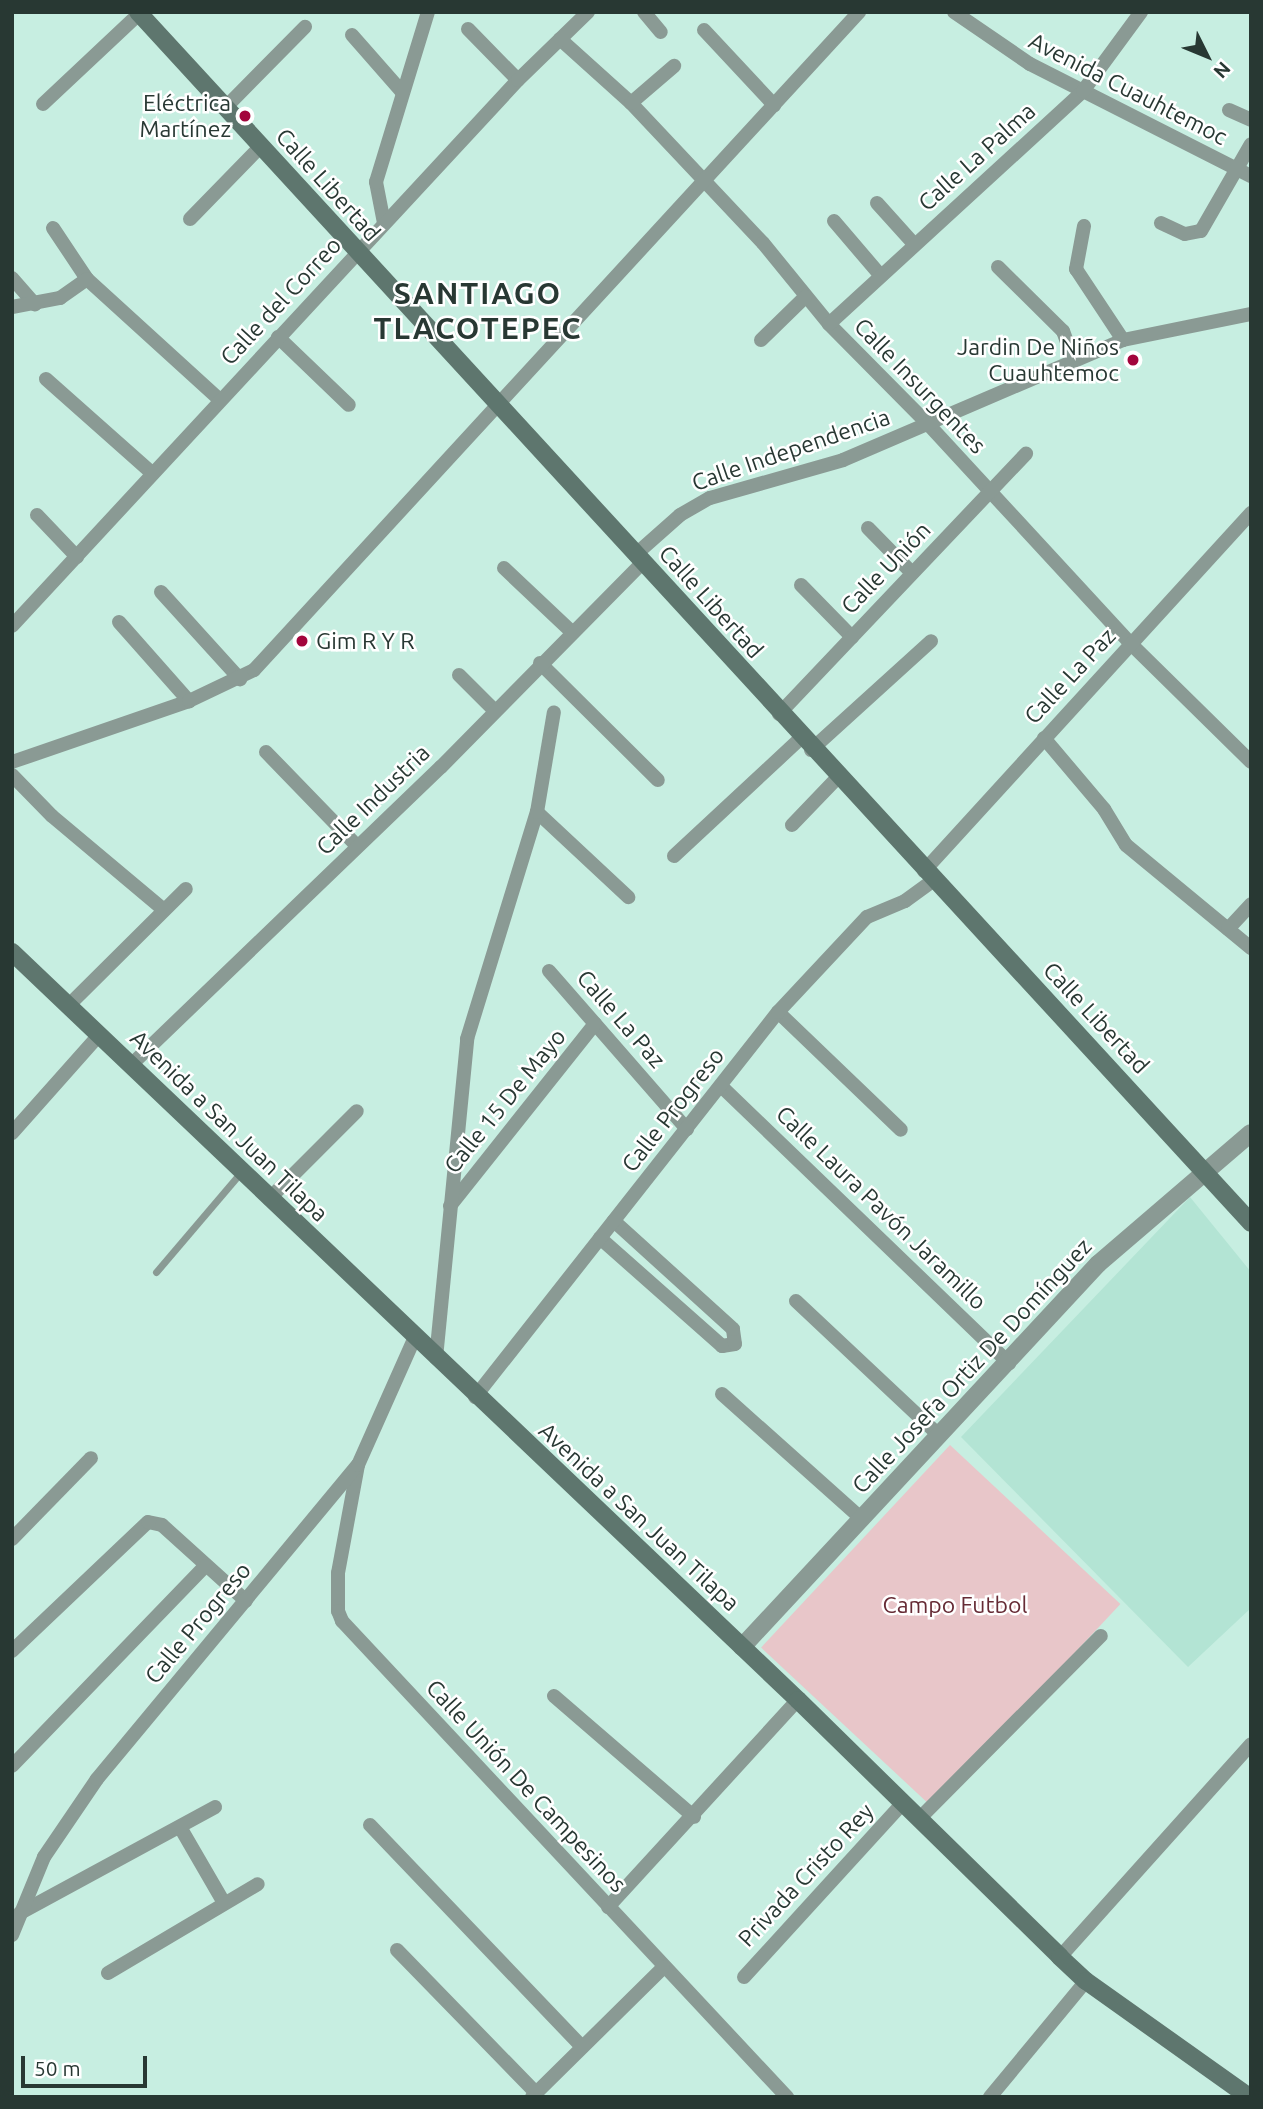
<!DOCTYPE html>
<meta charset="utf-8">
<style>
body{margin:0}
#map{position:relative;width:1263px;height:2109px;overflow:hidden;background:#c7eee1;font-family:Ubuntu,sans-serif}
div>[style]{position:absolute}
.built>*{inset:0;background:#b3e4d4}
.green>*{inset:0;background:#e8c6c9;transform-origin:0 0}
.service>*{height:7px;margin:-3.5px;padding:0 3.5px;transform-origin:3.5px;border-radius:3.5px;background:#8a9a94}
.minor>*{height:14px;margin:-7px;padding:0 7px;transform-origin:7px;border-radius:7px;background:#8a9a94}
.tertiary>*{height:18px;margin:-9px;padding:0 9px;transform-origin:9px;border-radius:9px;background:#8a9a94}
.secondary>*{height:18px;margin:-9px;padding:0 9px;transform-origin:9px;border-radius:9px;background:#5e766e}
.dots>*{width:19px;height:19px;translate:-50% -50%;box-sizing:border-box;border:4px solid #fff;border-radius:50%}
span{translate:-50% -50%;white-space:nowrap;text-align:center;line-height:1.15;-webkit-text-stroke:5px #fff;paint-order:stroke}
.street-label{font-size:23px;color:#283833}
.poi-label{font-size:23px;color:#283833}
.right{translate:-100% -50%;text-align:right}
.left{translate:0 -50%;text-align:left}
.park-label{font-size:23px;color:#662b35}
.district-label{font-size:30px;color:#283833;font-weight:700;letter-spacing:2px}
.frame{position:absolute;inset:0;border:14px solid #283833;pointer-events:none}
.north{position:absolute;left:1172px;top:21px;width:70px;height:70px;-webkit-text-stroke:5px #fff;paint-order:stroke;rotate:133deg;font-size:19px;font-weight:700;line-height:28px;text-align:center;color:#283833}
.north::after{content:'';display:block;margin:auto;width:24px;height:32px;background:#283833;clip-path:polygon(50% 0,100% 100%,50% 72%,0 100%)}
.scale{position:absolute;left:21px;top:2056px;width:126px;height:32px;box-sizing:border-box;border:4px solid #283833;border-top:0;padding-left:9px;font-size:21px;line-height:24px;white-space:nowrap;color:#283833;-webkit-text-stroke:5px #fff;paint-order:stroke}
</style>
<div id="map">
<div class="built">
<i style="clip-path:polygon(1190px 1197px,1251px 1272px,1251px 1608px,1188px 1667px,961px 1437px)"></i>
</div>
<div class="green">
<i style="left:950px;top:1445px;width:233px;height:277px;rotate:43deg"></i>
</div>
<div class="service">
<i style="left:156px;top:1272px;width:131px;rotate:-49.6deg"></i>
</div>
<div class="minor">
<i style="left:644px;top:12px;width:26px;rotate:50deg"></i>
<i style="left:954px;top:12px;width:92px;rotate:34.4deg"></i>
<i style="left:1030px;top:64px;width:248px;rotate:26.9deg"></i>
<i style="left:468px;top:29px;width:71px;rotate:45.6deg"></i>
<i style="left:704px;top:30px;width:103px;rotate:47deg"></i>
<i style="left:352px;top:35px;width:76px;rotate:48.7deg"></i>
<i style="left:560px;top:39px;width:96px;rotate:42deg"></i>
<i style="left:631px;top:103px;width:192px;rotate:46.7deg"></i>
<i style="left:763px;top:243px;width:104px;rotate:50.8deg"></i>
<i style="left:829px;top:324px;width:141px;rotate:45.3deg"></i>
<i style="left:928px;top:424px;width:299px;rotate:47.3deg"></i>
<i style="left:1131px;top:644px;width:168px;rotate:44.5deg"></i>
<i style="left:631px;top:103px;width:57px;rotate:-40.7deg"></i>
<i style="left:43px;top:104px;width:132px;rotate:-43.2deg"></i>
<i style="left:225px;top:108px;width:114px;rotate:-45.4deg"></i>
<i style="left:1229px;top:110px;width:24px;rotate:24deg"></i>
<i style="left:877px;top:203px;width:54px;rotate:48deg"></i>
<i style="left:190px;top:219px;width:100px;rotate:-45.8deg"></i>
<i style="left:834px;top:221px;width:72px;rotate:49.5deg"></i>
<i style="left:384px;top:223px;width:42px;rotate:-101deg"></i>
<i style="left:376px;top:182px;width:178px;rotate:-73deg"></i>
<i style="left:1161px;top:223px;width:26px;rotate:25deg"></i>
<i style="left:1185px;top:234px;width:16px;rotate:-11deg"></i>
<i style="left:1201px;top:231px;width:100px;rotate:-60.1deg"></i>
<i style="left:1084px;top:226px;width:44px;rotate:100.5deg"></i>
<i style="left:1076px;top:269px;width:85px;rotate:56.5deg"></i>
<i style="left:53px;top:228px;width:61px;rotate:56.3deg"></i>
<i style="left:87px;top:279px;width:180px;rotate:42.3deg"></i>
<i style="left:998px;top:267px;width:91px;rotate:44.6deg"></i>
<i style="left:1063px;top:331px;width:32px;rotate:70deg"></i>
<i style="left:12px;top:278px;width:35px;rotate:49deg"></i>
<i style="left:12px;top:307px;width:49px;rotate:-10.6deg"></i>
<i style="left:60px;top:298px;width:33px;rotate:-35deg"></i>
<i style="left:829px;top:324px;width:345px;rotate:-42.5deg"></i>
<i style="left:1083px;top:91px;width:98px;rotate:-53.7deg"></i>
<i style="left:278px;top:337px;width:98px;rotate:43.8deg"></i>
<i style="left:761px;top:340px;width:62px;rotate:-44.3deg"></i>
<i style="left:46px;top:379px;width:142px;rotate:41.6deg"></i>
<i style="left:37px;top:515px;width:58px;rotate:46.4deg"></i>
<i style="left:868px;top:528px;width:63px;rotate:45.6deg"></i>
<i style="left:635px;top:555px;width:60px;rotate:-41.6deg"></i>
<i style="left:680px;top:515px;width:34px;rotate:-30deg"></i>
<i style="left:710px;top:498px;width:138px;rotate:-15.9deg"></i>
<i style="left:843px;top:460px;width:305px;rotate:-23.2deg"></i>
<i style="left:1123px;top:340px;width:131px;rotate:-11.5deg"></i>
<i style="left:504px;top:568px;width:93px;rotate:43.3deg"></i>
<i style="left:801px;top:585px;width:73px;rotate:45.6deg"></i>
<i style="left:161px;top:592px;width:118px;rotate:47.8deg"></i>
<i style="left:119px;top:622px;width:106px;rotate:48.5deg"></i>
<i style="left:12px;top:626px;width:744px;rotate:-47.18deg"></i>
<i style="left:518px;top:80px;width:98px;rotate:-44.2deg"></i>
<i style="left:540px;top:663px;width:166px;rotate:44.8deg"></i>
<i style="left:459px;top:675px;width:51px;rotate:45deg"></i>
<i style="left:779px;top:714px;width:359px;rotate:-46.5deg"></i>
<i style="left:1044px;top:738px;width:93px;rotate:49.8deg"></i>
<i style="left:1104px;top:809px;width:42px;rotate:58.6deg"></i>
<i style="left:1126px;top:845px;width:162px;rotate:39.5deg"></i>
<i style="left:811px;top:750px;width:162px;rotate:-42.2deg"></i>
<i style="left:266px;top:752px;width:131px;rotate:45.9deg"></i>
<i style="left:12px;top:762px;width:187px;rotate:-19deg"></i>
<i style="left:189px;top:701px;width:72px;rotate:-25.5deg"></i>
<i style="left:254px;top:670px;width:894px;rotate:-47.4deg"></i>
<i style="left:12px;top:775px;width:57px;rotate:45.7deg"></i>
<i style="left:52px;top:816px;width:146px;rotate:40deg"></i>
<i style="left:537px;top:812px;width:125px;rotate:43deg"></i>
<i style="left:792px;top:825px;width:65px;rotate:-46.2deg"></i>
<i style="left:674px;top:856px;width:173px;rotate:-42.9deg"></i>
<i style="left:924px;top:871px;width:485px;rotate:-47.6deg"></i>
<i style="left:1228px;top:929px;width:34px;rotate:-47deg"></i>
<i style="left:549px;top:971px;width:210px;rotate:48.9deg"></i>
<i style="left:68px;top:1006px;width:166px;rotate:-44.8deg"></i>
<i style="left:778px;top:1012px;width:170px;rotate:43.8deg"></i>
<i style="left:131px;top:1065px;width:430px;rotate:-43.9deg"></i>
<i style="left:441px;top:767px;width:286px;rotate:-45.4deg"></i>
<i style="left:721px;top:1086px;width:400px;rotate:43.9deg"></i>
<i style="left:12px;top:1133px;width:131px;rotate:-48.4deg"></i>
<i style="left:269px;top:1199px;width:124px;rotate:-45deg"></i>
<i style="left:450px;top:1206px;width:233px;rotate:-51.5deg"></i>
<i style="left:600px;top:1238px;width:163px;rotate:41.5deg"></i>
<i style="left:722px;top:1346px;width:13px;rotate:-9deg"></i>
<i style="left:735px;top:1344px;width:15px;rotate:-98deg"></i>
<i style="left:733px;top:1329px;width:161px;rotate:-137.8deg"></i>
<i style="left:796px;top:1301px;width:197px;rotate:43.2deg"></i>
<i style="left:436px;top:1358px;width:321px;rotate:-84.4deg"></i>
<i style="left:467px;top:1039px;width:238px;rotate:-72.9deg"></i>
<i style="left:537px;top:812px;width:101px;rotate:-80.4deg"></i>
<i style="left:722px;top:1394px;width:188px;rotate:41.8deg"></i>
<i style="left:475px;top:1397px;width:490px;rotate:-51.8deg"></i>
<i style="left:778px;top:1012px;width:130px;rotate:-46.9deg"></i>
<i style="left:867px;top:917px;width:41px;rotate:-22.8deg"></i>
<i style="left:905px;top:901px;width:34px;rotate:-36deg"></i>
<i style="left:358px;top:1465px;width:110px;rotate:100.5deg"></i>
<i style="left:338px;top:1573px;width:38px;rotate:90deg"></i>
<i style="left:338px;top:1611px;width:11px;rotate:68deg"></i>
<i style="left:342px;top:1621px;width:652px;rotate:46.93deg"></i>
<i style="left:12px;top:1539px;width:113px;rotate:-45.7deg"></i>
<i style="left:12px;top:1651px;width:187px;rotate:-43.5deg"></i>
<i style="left:148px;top:1522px;width:14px;rotate:12deg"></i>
<i style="left:162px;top:1525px;width:113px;rotate:42.1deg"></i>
<i style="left:554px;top:1696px;width:185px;rotate:40.8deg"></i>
<i style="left:12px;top:1766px;width:278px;rotate:-46deg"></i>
<i style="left:919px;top:1819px;width:258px;rotate:-45.2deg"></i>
<i style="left:370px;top:1825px;width:307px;rotate:46.3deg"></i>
<i style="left:180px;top:1827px;width:88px;rotate:59.9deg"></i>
<i style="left:608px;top:1907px;width:281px;rotate:-47.5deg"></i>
<i style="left:20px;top:1913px;width:222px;rotate:-28.5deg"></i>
<i style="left:12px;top:1935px;width:84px;rotate:-67.7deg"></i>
<i style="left:44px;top:1857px;width:94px;rotate:-55.8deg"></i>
<i style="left:97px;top:1779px;width:408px;rotate:-50.3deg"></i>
<i style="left:358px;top:1465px;width:140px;rotate:-66deg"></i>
<i style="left:397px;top:1950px;width:199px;rotate:45.8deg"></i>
<i style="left:1060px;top:1957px;width:286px;rotate:-48.1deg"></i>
<i style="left:108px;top:1973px;width:174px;rotate:-30.7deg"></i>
<i style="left:744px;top:1977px;width:236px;rotate:-47.6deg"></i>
<i style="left:532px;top:2097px;width:184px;rotate:-44.6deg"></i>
<i style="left:990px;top:2097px;width:151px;rotate:-50.4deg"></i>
</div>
<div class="tertiary">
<i style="left:742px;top:1647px;width:523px;rotate:-47.09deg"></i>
<i style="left:1098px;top:1264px;width:201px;rotate:-40.6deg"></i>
</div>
<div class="secondary">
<i style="left:138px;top:12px;width:1645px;rotate:47.41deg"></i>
<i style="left:12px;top:952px;width:1085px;rotate:43.58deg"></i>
<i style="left:798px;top:1700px;width:367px;rotate:44.4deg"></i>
<i style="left:1060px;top:1957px;width:35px;rotate:43deg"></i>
<i style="left:1086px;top:1981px;width:200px;rotate:35.4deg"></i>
</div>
<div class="dots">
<i style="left:245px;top:116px;background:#a2053c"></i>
<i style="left:1133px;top:360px;background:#a2053c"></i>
<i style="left:302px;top:641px;background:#a2053c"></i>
</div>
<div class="street-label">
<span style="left:1128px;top:89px;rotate:27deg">Avenida Cuauhtemoc</span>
<span style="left:977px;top:157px;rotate:-42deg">Calle La Palma</span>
<span style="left:328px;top:185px;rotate:48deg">Calle Libertad</span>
<span style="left:281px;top:301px;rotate:-47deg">Calle del Correo</span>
<span style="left:920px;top:386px;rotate:46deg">Calle Insurgentes</span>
<span style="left:791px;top:450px;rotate:-19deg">Calle Independencia</span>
<span style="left:886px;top:568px;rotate:-46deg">Calle Unión</span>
<span style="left:711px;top:602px;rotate:48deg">Calle Libertad</span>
<span style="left:1070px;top:676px;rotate:-47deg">Calle La Paz</span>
<span style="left:373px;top:800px;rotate:-44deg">Calle Industria</span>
<span style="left:1096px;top:1018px;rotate:47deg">Calle Libertad</span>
<span style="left:621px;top:1019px;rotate:49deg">Calle La Paz</span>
<span style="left:505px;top:1101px;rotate:-51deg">Calle 15 De Mayo</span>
<span style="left:673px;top:1110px;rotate:-52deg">Calle Progreso</span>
<span style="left:229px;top:1126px;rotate:44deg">Avenida a San Juan Tilapa</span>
<span style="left:881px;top:1208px;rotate:44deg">Calle Laura Pavón Jaramillo</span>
<span style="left:972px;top:1366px;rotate:-47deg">Calle Josefa Ortiz De Domínguez</span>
<span style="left:639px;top:1517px;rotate:43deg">Avenida a San Juan Tilapa</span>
<span style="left:198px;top:1623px;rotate:-50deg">Calle Progreso</span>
<span style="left:526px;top:1786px;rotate:47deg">Calle Unión De Campesinos</span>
<span style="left:806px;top:1875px;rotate:-47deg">Privada Cristo Rey</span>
</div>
<div class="poi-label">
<span class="right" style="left:231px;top:116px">Eléctrica<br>Martínez</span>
<span class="right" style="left:1119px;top:360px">Jardin De Niños<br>Cuauhtemoc</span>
<span class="left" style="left:316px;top:641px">Gim R Y R</span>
</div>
<div class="park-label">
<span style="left:955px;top:1605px">Campo Futbol</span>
</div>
<div class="district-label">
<span style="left:478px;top:310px">SANTIAGO<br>TLACOTEPEC</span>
</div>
<div class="frame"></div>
<div class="north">N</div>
<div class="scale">50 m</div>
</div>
